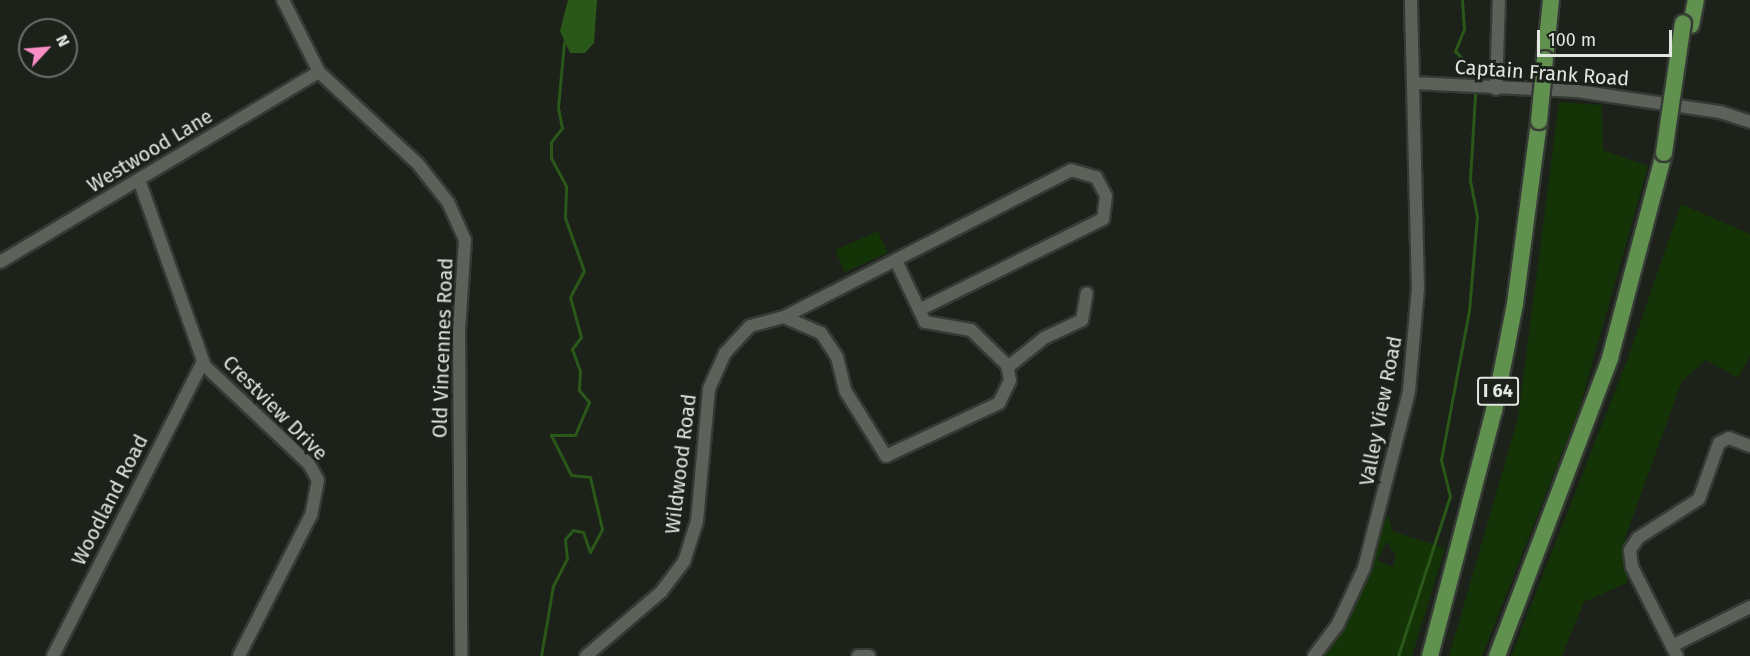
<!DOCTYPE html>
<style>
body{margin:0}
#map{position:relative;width:1750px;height:656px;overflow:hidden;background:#1c211a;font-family:"Fira Sans",sans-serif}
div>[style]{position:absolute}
.green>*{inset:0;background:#143307;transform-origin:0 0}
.water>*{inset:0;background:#2a5818}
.stream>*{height:3px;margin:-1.5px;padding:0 1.5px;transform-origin:1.5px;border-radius:1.5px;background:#2a5818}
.roads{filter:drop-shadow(2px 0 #363a35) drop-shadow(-2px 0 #363a35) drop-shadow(0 2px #363a35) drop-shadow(0 -2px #363a35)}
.minor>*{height:12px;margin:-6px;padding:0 6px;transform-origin:6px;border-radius:6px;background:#5c625a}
.highway>*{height:16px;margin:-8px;padding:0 8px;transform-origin:8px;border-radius:8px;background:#60914f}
.bridges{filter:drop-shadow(2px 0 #363a35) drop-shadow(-2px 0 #363a35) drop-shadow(0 2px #363a35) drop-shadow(0 -2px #363a35)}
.highway-bridge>*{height:16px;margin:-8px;padding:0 8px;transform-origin:8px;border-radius:8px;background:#60914f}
span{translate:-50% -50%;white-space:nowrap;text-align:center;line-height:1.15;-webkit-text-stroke:6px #1c211a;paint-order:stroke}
.shield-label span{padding:2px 4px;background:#1c211a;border:2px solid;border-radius:4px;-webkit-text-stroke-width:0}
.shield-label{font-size:18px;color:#e2e6e1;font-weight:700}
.street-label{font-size:20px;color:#e2e6e1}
.north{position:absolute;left:18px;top:18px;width:60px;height:60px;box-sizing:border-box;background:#1c211a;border:2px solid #6b706a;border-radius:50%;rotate:64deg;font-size:16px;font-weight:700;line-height:24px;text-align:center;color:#e2e6e1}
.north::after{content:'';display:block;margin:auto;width:21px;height:27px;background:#fa8fc7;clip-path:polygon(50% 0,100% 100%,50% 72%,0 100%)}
.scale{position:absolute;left:1537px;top:30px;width:135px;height:27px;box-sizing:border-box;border:3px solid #e2e6e1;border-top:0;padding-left:8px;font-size:18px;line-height:21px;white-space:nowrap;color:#e2e6e1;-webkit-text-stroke:4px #1c211a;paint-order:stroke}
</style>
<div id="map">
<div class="green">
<i style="clip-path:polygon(1559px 102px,1602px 105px,1603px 150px,1648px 166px,1579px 410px,1482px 656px,1449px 656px,1518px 418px)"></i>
<i style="clip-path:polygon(1681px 204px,1750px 234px,1750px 356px,1738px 378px,1706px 360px,1682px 381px,1625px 538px,1627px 583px,1584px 602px,1562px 656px,1511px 656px,1628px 358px)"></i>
<i style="left:878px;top:231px;width:24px;height:47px;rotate:66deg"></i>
<i style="clip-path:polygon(evenodd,1388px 515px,1392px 531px,1445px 548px,1412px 656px,1318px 656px,1388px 515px,1387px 541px,1396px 556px,1393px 567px,1377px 560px,1387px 541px)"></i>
</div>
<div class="water">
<i style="clip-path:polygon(568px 0,597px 0,594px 43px,585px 53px,570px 53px,560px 31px)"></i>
</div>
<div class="stream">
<i style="left:1462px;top:0;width:29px;rotate:86deg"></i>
<i style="left:1464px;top:29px;width:24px;rotate:112deg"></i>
<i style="left:1455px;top:51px;width:31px;rotate:45deg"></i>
<i style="left:541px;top:656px;width:71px;rotate:-80.3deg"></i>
<i style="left:553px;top:586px;width:30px;rotate:-63deg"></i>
<i style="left:567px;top:559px;width:20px;rotate:-96deg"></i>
<i style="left:565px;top:539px;width:12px;rotate:-48deg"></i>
<i style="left:573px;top:530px;width:10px;rotate:11deg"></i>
<i style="left:583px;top:532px;width:21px;rotate:71deg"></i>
<i style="left:590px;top:552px;width:26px;rotate:-62deg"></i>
<i style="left:602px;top:529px;width:53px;rotate:-103deg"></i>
<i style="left:590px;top:477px;width:19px;rotate:-174deg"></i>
<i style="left:571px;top:475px;width:45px;rotate:-116.6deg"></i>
<i style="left:551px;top:435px;width:24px"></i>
<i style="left:575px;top:435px;width:36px;rotate:-67deg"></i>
<i style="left:589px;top:402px;width:16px;rotate:-130deg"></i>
<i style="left:579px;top:390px;width:19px;rotate:-87deg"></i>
<i style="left:580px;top:371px;width:23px;rotate:-110deg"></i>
<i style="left:572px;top:349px;width:15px;rotate:-53deg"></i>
<i style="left:581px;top:337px;width:41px;rotate:-105.4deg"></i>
<i style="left:570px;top:297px;width:30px;rotate:-62deg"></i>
<i style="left:584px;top:271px;width:56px;rotate:-109.7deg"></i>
<i style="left:565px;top:218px;width:32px;rotate:-88deg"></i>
<i style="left:566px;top:186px;width:32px;rotate:-118deg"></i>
<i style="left:551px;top:158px;width:16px;rotate:-90deg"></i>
<i style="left:551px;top:142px;width:18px;rotate:-52deg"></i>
<i style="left:562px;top:128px;width:21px;rotate:-101deg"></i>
<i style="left:558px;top:107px;width:65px;rotate:-84.7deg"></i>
<i style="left:1398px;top:656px;width:168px;rotate:-72deg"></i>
<i style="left:1450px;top:496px;width:37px;rotate:-104deg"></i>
<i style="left:1441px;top:460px;width:152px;rotate:-79.4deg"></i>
<i style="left:1469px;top:311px;width:95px;rotate:-85.2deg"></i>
<i style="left:1477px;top:216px;width:38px;rotate:-101deg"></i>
<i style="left:1470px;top:179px;width:85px;rotate:-86.6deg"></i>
</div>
<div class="roads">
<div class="minor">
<i style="left:283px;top:0;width:80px;rotate:63.4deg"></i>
<i style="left:319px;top:72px;width:135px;rotate:42.9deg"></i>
<i style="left:418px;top:164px;width:48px;rotate:51.7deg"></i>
<i style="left:448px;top:202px;width:42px;rotate:65.9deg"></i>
<i style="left:465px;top:240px;width:91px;rotate:93.8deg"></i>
<i style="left:459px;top:331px;width:325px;rotate:89.6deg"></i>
<i style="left:1413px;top:83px;width:164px;rotate:2.8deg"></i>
<i style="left:1577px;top:91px;width:145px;rotate:8.4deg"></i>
<i style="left:1720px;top:112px;width:32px;rotate:18deg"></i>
<i style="left:1496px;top:89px;width:89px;rotate:-88.1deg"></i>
<i style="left:139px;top:180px;width:197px;rotate:70.5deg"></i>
<i style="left:205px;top:366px;width:143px;rotate:43.3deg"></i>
<i style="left:309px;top:464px;width:18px;rotate:61deg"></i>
<i style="left:318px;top:480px;width:36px;rotate:101deg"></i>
<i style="left:311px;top:515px;width:158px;rotate:117.1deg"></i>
<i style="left:0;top:262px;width:371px;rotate:-30.8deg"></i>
<i style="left:784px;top:317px;width:322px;rotate:-27.1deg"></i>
<i style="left:1071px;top:170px;width:26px;rotate:16deg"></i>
<i style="left:1096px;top:177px;width:21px;rotate:62deg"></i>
<i style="left:1106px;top:196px;width:23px;rotate:97deg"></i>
<i style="left:1103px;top:219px;width:205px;rotate:153.7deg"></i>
<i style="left:1008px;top:367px;width:46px;rotate:-38.9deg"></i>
<i style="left:1044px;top:338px;width:42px;rotate:-25.3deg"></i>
<i style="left:1082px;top:320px;width:27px;rotate:-80deg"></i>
<i style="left:1672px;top:646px;width:87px;rotate:-26.6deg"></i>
<i style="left:53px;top:656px;width:330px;rotate:-63deg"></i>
<i style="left:586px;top:656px;width:99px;rotate:-40.5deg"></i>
<i style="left:661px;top:592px;width:38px;rotate:-53deg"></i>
<i style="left:684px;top:562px;width:43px;rotate:-72.4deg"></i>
<i style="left:697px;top:521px;width:133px;rotate:-84.8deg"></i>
<i style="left:709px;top:389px;width:39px;rotate:-66deg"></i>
<i style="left:725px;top:353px;width:37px;rotate:-47deg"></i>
<i style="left:750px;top:326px;width:35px;rotate:-15deg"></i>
<i style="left:784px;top:317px;width:40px;rotate:23.4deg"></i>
<i style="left:821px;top:333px;width:29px;rotate:56deg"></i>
<i style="left:837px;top:357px;width:36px;rotate:76deg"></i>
<i style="left:846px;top:392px;width:75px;rotate:58deg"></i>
<i style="left:886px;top:456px;width:125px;rotate:-25.1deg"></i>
<i style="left:999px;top:403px;width:25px;rotate:-64deg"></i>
<i style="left:1010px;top:380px;width:15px;rotate:-101deg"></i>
<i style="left:1007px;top:365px;width:50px;rotate:-135.8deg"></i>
<i style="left:971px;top:330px;width:47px;rotate:-170.1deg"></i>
<i style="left:925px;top:322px;width:68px;rotate:-115.4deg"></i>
<i style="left:858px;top:656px;width:11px"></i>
<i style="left:1314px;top:656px;width:38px;rotate:-53deg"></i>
<i style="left:1337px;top:626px;width:64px;rotate:-65deg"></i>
<i style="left:1364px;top:568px;width:183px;rotate:-75.7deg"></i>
<i style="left:1409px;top:391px;width:102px;rotate:-85deg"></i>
<i style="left:1418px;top:289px;width:289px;rotate:-91.4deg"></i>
<i style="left:1677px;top:656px;width:100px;rotate:-116.8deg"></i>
<i style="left:1632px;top:567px;width:17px;rotate:-97deg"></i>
<i style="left:1630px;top:550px;width:14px;rotate:-56deg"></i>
<i style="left:1638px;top:538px;width:72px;rotate:-32.6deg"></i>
<i style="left:1699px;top:499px;width:59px;rotate:-70.3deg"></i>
<i style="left:1719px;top:443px;width:11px;rotate:-27deg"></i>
<i style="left:1729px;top:438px;width:22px;rotate:21deg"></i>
</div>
<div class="highway">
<i style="left:1691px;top:25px;width:25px;rotate:-79deg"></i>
<i style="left:1545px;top:59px;width:59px;rotate:-84.2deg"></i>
<i style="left:1430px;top:656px;width:253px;rotate:-75.4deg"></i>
<i style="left:1494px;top:411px;width:109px;rotate:-78.9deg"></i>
<i style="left:1515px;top:304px;width:185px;rotate:-82.5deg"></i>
<i style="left:1497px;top:656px;width:319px;rotate:-69.2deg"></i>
<i style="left:1610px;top:358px;width:212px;rotate:-75.2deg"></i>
</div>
</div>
<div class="bridges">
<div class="highway-bridge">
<i style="left:1539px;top:121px;width:62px;rotate:-84.5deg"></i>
<i style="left:1664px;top:153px;width:131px;rotate:-81.7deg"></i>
</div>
</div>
<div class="shield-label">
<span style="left:1498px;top:391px">I 64</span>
</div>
<div class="street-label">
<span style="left:1542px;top:73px;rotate:4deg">Captain Frank Road</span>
<span style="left:150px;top:151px;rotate:-31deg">Westwood Lane</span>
<span style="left:443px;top:348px;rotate:-88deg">Old Vincennes Road</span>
<span style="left:275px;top:408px;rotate:45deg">Crestview Drive</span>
<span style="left:1381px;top:411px;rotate:-79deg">Valley View Road</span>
<span style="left:681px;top:464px;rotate:-83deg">Wildwood Road</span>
<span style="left:110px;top:500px;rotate:-63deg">Woodland Road</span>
</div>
<div class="north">N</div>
<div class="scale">100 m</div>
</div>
